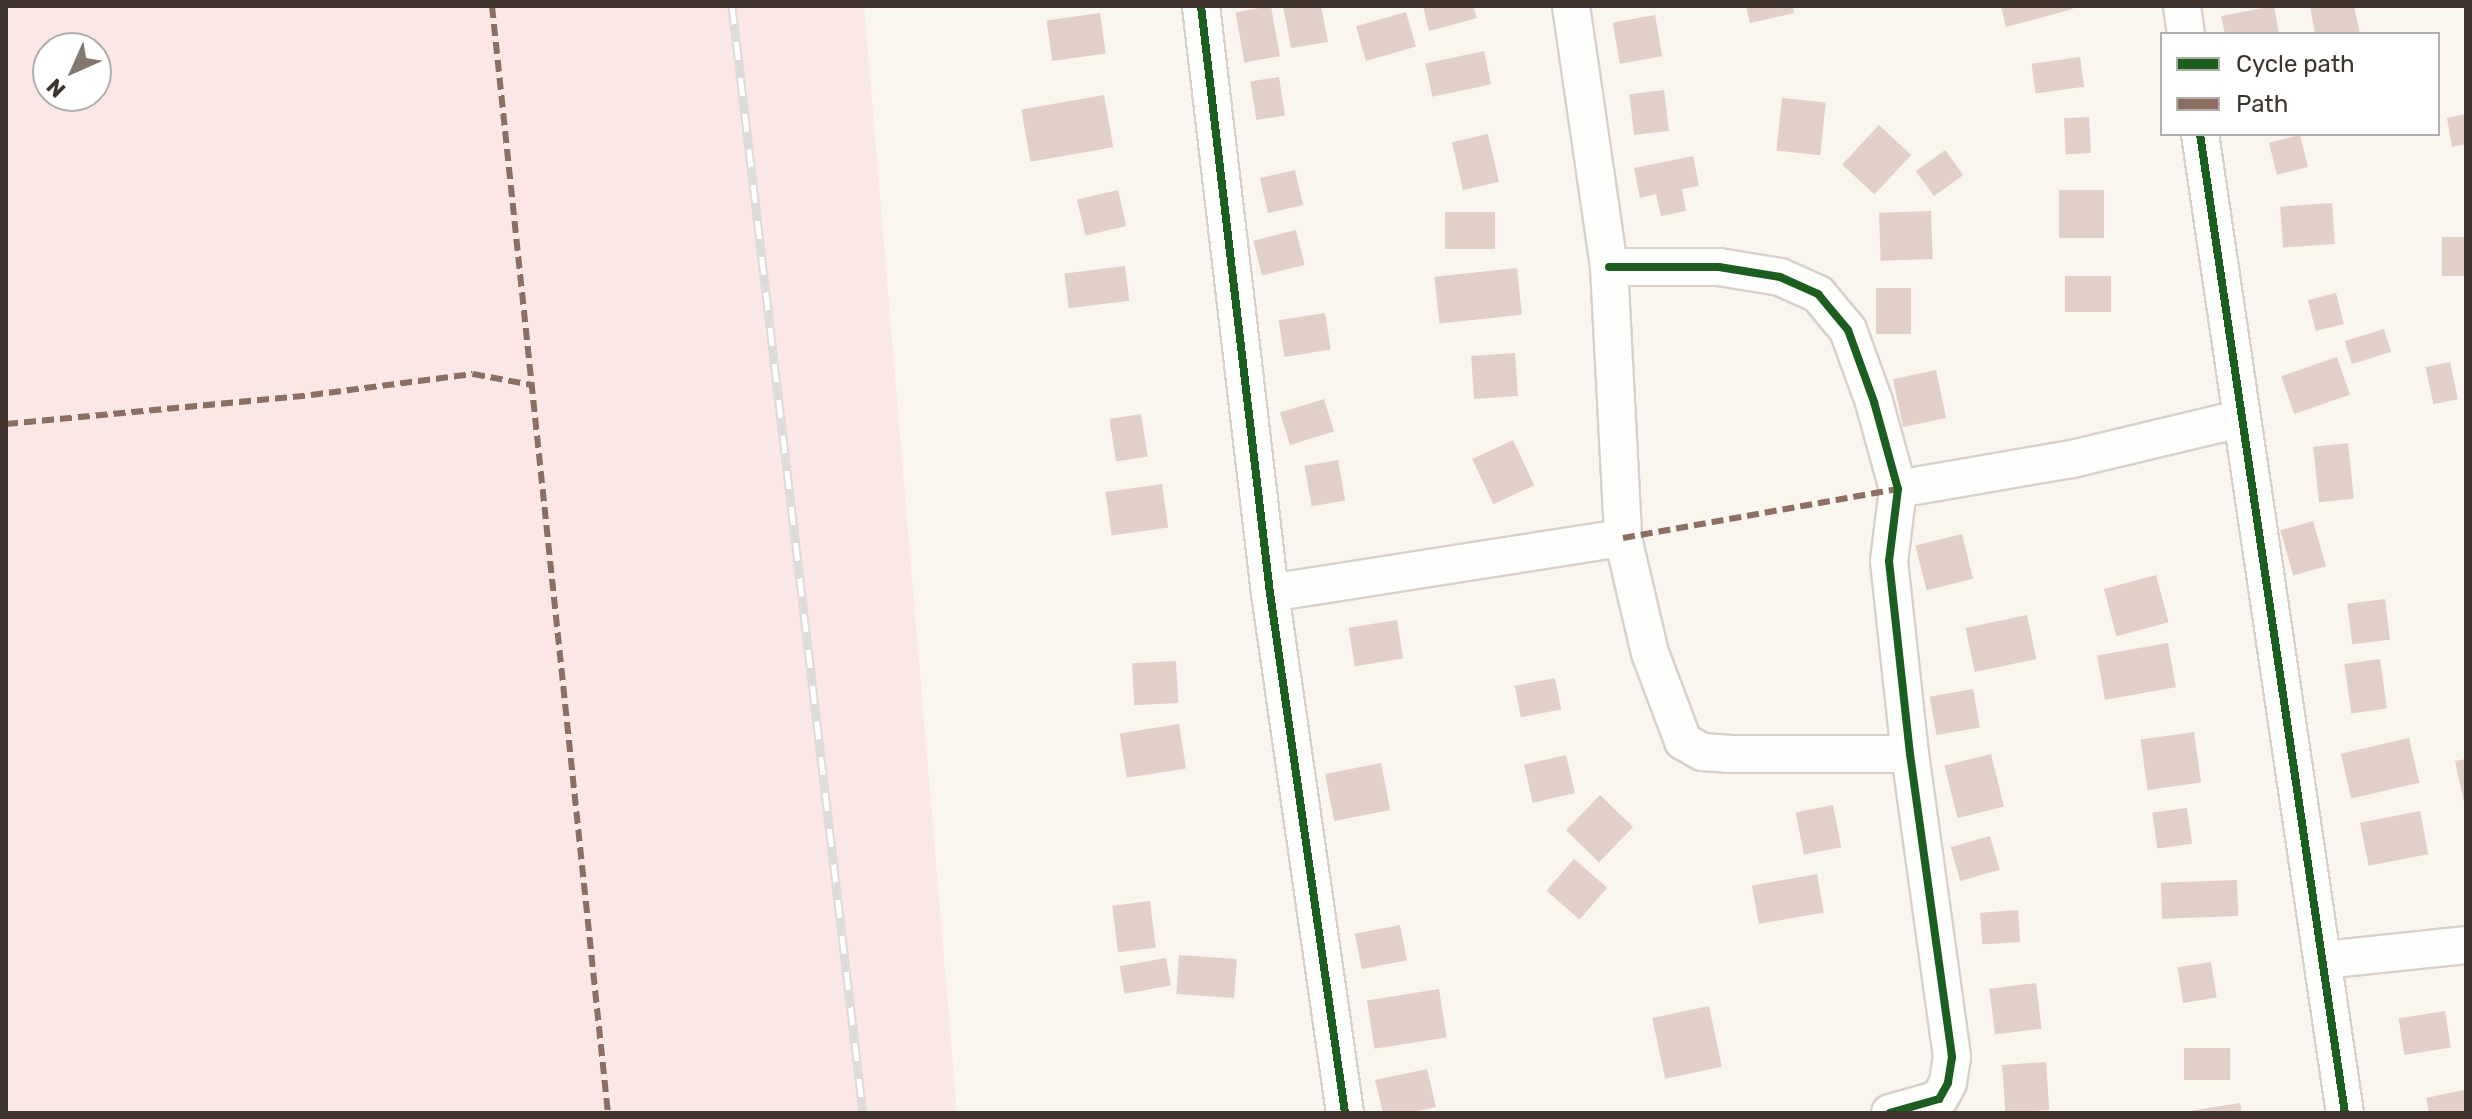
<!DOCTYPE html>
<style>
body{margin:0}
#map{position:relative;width:2472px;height:1119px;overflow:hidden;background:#fbf5f0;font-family:Rubik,sans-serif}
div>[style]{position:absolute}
.green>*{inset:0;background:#fbe8e6}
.building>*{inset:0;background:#e2cfc7;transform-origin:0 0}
.roads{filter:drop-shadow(2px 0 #d8d1cb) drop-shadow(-2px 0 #d8d1cb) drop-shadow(0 2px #d8d1cb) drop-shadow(0 -2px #d8d1cb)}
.minor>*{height:36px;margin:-18px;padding:0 18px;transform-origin:18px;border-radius:18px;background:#fefefd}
.rail>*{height:9px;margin-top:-4.5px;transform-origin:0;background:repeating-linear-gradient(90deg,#fff 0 18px,#dddbd9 0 36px);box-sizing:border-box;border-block:2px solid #dddbd9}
.quiet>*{height:6px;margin-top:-3px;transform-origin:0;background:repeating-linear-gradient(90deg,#8d6e63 0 12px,transparent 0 18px)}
.cycleway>*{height:8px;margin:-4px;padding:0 4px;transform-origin:4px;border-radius:4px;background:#1b5e20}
span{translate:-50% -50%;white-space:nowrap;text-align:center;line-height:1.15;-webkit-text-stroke:8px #fff;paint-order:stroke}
.frame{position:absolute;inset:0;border:8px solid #3f342d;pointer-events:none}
.legend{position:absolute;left:2160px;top:32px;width:280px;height:104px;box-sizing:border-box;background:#fff;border:2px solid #b2aeab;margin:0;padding:10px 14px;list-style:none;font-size:24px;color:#3f342d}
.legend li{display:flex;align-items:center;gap:16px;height:40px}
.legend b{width:40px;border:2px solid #b2aeab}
.north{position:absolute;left:32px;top:32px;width:80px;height:80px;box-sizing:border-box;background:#fff;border:2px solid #b2aeab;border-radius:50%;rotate:225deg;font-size:22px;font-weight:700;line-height:32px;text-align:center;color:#3f342d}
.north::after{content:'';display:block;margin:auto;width:28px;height:36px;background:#817871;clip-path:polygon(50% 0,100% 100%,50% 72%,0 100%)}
</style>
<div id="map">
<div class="green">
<i style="clip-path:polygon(evenodd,6px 6px,864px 6px,957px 1113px,6px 1113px,6px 6px,48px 48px,96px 48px,96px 96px,48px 96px,48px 48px)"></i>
</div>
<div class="building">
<i style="left:1271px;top:6px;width:51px;height:36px;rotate:80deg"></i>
<i style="clip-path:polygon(1283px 6px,1321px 6px,1328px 42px,1291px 48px)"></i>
<i style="clip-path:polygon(1423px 6px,1473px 6px,1477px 18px,1429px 31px)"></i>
<i style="clip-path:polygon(1746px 6px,1793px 6px,1794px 13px,1750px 23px)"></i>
<i style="clip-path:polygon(2001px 6px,2072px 6px,2073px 9px,2006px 27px)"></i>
<i style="clip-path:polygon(2274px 6px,2279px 34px,2225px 34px,2221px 16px)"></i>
<i style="clip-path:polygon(2310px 6px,2354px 6px,2360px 34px,2315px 34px)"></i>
<i style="left:1406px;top:12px;width:36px;height:52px;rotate:74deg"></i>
<i style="left:1100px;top:13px;width:41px;height:54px;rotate:82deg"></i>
<i style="left:1655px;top:15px;width:42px;height:43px;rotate:80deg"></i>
<i style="left:1484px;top:51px;width:34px;height:60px;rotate:78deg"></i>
<i style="left:2080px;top:57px;width:30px;height:49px;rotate:82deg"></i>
<i style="left:1279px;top:77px;width:39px;height:29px;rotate:81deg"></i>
<i style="left:1664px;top:90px;width:41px;height:35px;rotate:83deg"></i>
<i style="left:1104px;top:95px;width:53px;height:84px;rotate:80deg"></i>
<i style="left:1782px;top:98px;width:44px;height:53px;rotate:6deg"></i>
<i style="clip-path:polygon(2466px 114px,2466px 144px,2452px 147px,2447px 118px)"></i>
<i style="left:2089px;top:117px;width:36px;height:25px;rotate:87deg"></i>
<i style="left:1879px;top:125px;width:44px;height:54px;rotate:43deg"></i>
<i style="left:1488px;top:134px;width:49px;height:37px;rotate:77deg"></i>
<i style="left:2300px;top:135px;width:33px;height:32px;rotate:76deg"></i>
<i style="left:1945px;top:150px;width:31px;height:36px;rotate:54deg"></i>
<i style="clip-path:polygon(1693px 156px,1699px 186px,1682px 189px,1686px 211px,1661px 216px,1656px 194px,1640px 198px,1634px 168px)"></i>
<i style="left:1295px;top:170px;width:36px;height:36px;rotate:77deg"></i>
<i style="left:1118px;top:190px;width:37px;height:42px;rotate:77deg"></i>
<i style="left:2059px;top:190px;width:45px;height:48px"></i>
<i style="left:2332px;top:203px;width:41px;height:52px;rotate:86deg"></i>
<i style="left:1931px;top:211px;width:48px;height:52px;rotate:88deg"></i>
<i style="left:1445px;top:212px;width:50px;height:37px"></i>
<i style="left:1296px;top:230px;width:36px;height:44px;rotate:76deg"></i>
<i style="left:2466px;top:237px;width:39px;height:24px;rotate:90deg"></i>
<i style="left:1125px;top:266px;width:35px;height:61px;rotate:83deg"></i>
<i style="left:1517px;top:268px;width:47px;height:83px;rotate:84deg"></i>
<i style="left:2111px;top:276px;width:36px;height:46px;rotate:90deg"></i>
<i style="left:1876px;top:288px;width:35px;height:46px"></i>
<i style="left:2336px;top:293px;width:32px;height:29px;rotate:76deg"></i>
<i style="left:1325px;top:313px;width:37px;height:47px;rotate:81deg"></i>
<i style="left:2384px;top:329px;width:24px;height:41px;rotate:73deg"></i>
<i style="left:1515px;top:353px;width:43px;height:44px;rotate:86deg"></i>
<i style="left:2337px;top:357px;width:40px;height:59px;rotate:71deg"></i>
<i style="left:2450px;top:362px;width:38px;height:25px;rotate:78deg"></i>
<i style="left:1936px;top:370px;width:49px;height:44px;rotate:78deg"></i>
<i style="left:1324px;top:399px;width:34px;height:46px;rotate:73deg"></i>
<i style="left:1141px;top:414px;width:43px;height:32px;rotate:81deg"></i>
<i style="left:1513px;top:440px;width:50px;height:45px;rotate:65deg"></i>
<i style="left:2348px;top:443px;width:56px;height:35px;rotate:84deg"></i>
<i style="left:1338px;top:460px;width:41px;height:34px;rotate:80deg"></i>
<i style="left:1162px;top:484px;width:44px;height:57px;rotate:82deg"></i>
<i style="left:2313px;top:521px;width:47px;height:34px;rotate:74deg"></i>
<i style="left:1962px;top:534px;width:46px;height:48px;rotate:76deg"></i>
<i style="left:2156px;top:575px;width:49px;height:54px;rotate:75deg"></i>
<i style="left:2385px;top:599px;width:41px;height:38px;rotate:83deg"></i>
<i style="left:2027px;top:615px;width:45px;height:63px;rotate:78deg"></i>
<i style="left:1397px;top:620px;width:39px;height:49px;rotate:81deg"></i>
<i style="left:2168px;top:643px;width:45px;height:72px;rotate:80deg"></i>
<i style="left:2380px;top:659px;width:50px;height:36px;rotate:82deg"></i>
<i style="left:1176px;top:661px;width:42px;height:44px;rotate:87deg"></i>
<i style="left:1555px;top:678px;width:32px;height:41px;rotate:79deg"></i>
<i style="left:1973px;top:689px;width:39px;height:44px;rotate:80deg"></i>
<i style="left:1179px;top:724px;width:45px;height:60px;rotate:81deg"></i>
<i style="left:2194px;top:732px;width:51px;height:54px;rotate:82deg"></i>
<i style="left:2409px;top:738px;width:46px;height:70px;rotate:77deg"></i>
<i style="left:1991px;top:754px;width:54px;height:48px;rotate:76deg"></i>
<i style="left:1566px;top:755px;width:39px;height:43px;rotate:77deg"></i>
<i style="clip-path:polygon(2466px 759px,2466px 807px,2465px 807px,2455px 761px)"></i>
<i style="left:1381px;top:763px;width:48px;height:57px;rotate:79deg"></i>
<i style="left:1600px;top:795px;width:46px;height:49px;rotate:44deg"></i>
<i style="left:1833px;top:805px;width:43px;height:38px;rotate:79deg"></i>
<i style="left:2187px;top:808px;width:36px;height:35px;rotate:82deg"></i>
<i style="left:2420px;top:811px;width:44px;height:61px;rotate:79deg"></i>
<i style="left:1990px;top:836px;width:35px;height:41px;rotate:74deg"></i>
<i style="left:1574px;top:859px;width:44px;height:42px;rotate:41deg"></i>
<i style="left:1817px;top:874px;width:39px;height:66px;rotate:80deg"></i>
<i style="left:2237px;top:880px;width:36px;height:76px;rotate:88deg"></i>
<i style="left:1150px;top:901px;width:47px;height:38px;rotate:83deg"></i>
<i style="left:2018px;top:910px;width:32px;height:38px;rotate:86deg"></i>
<i style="left:1400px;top:925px;width:36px;height:46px;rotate:79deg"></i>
<i style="left:1179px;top:955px;width:58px;height:39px;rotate:4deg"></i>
<i style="left:1166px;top:958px;width:28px;height:47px;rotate:80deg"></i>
<i style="left:2211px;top:962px;width:36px;height:34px;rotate:81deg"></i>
<i style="left:2036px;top:983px;width:46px;height:47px;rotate:83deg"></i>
<i style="left:1439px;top:989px;width:49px;height:73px;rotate:81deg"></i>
<i style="left:1709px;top:1006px;width:62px;height:58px;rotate:78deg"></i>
<i style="left:2445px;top:1011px;width:37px;height:47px;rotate:81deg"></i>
<i style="left:2184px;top:1048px;width:46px;height:32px"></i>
<i style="left:2046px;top:1062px;width:48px;height:44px;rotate:86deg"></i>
<i style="clip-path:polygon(1427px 1069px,1436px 1107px,1409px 1113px,1383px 1113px,1375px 1080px)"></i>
<i style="clip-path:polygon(2464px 1090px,2466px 1113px,2429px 1113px,2426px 1098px)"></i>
<i style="clip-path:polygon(2240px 1103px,2242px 1113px,2190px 1113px,2190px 1111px)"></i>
</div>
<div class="roads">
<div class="minor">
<i style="left:1201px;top:6px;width:591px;rotate:83.3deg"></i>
<i style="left:1270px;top:593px;width:525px;rotate:81.79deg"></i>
<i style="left:1571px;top:6px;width:264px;rotate:81.7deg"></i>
<i style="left:1609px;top:267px;width:271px;rotate:87deg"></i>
<i style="left:2182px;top:6px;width:28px;rotate:82deg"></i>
<i style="left:2200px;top:134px;width:990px;rotate:81.58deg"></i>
<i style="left:1609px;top:267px;width:110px"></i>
<i style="left:1719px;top:267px;width:62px;rotate:9.3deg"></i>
<i style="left:1780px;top:277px;width:42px;rotate:24.1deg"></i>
<i style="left:1818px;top:294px;width:47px;rotate:50.2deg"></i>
<i style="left:1848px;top:330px;width:77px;rotate:70.1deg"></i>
<i style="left:1874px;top:402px;width:90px;rotate:74.6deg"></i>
<i style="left:1898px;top:489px;width:73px;rotate:97.1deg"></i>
<i style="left:1889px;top:561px;width:194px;rotate:83.8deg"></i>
<i style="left:1910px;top:754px;width:306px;rotate:82.1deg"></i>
<i style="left:1952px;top:1057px;width:26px;rotate:99deg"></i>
<i style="left:1948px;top:1083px;width:18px;rotate:119deg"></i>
<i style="left:1939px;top:1099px;width:51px;rotate:164.1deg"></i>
<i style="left:1898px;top:489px;width:177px;rotate:-9.8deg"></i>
<i style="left:2072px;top:459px;width:172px;rotate:-13.5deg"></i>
<i style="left:1270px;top:593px;width:357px;rotate:-8.9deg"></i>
<i style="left:1623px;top:538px;width:118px;rotate:76.8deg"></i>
<i style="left:1650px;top:653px;width:94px;rotate:69.4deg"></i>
<i style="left:1683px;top:741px;width:22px;rotate:30deg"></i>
<i style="left:1702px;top:752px;width:26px;rotate:4deg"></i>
<i style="left:1728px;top:754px;width:182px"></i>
<i style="left:2324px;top:960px;width:143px;rotate:-6deg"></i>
</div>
</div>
<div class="rail">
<i style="left:732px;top:6px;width:1115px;rotate:83.25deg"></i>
</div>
<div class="quiet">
<i style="left:492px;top:6px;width:1113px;rotate:84.02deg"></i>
<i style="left:6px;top:424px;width:306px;rotate:-5.4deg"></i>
<i style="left:311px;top:395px;width:163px;rotate:-7.4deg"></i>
<i style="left:473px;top:374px;width:60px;rotate:10.6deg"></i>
<i style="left:1623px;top:538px;width:279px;rotate:-10.1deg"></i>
</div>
<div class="cycleway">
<i style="left:1201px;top:6px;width:591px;rotate:83.3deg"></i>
<i style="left:1270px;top:593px;width:525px;rotate:81.79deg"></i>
<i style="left:2200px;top:134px;width:990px;rotate:81.58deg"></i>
<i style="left:1609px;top:267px;width:110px"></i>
<i style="left:1719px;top:267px;width:62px;rotate:9.3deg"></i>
<i style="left:1780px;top:277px;width:42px;rotate:24.1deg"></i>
<i style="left:1818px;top:294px;width:47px;rotate:50.2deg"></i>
<i style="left:1848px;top:330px;width:77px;rotate:70.1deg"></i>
<i style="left:1874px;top:402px;width:90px;rotate:74.6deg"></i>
<i style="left:1898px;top:489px;width:73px;rotate:97.1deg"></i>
<i style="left:1889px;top:561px;width:194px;rotate:83.8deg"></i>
<i style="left:1910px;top:754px;width:306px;rotate:82.1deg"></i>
<i style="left:1952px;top:1057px;width:26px;rotate:99deg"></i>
<i style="left:1948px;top:1083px;width:18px;rotate:119deg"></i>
<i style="left:1939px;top:1099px;width:51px;rotate:164.1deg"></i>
</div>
<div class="frame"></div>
<ul class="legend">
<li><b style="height:10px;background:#1b5e20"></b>Cycle path</li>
<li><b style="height:10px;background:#8d6e63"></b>Path</li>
</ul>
<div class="north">N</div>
</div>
